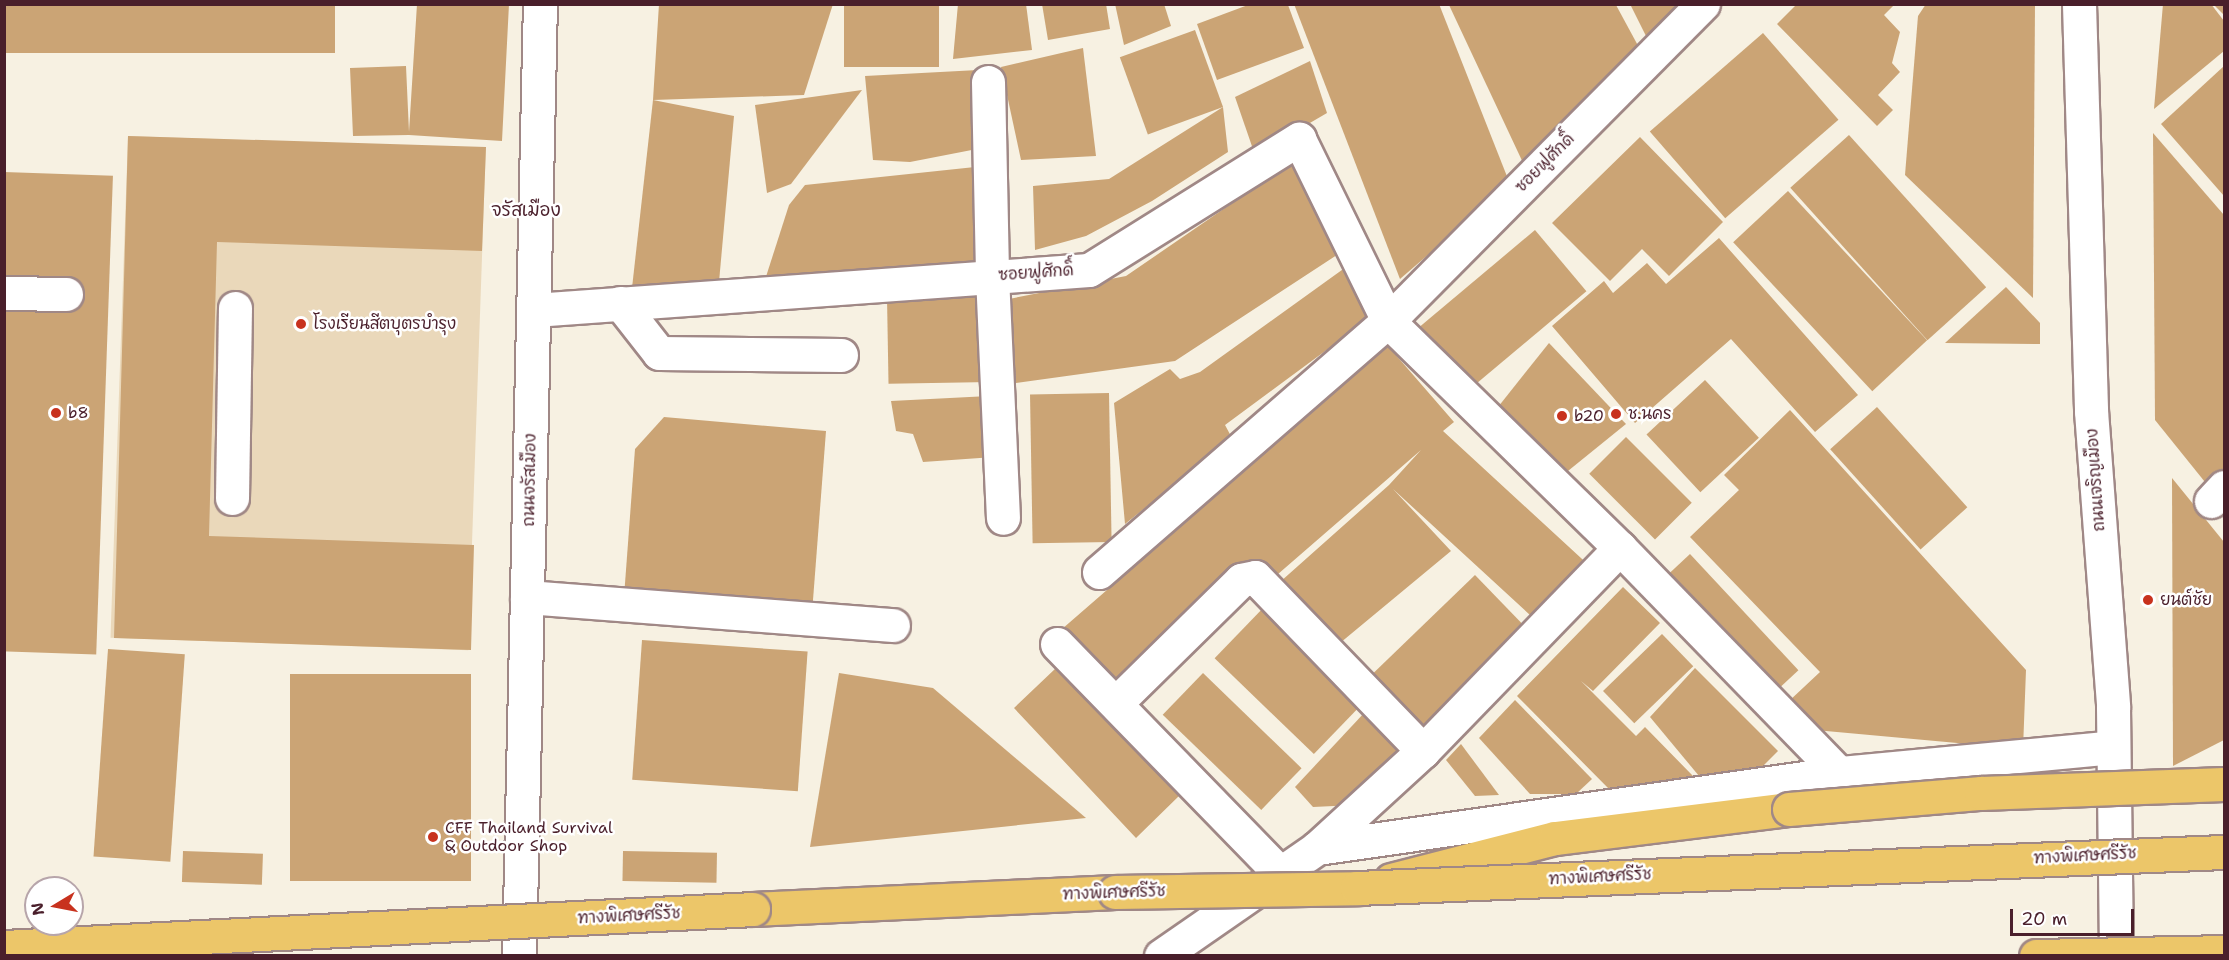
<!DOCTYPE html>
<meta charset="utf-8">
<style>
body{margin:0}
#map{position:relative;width:2229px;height:960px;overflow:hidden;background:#f7f1e2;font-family:"Shantell Sans","Playpen Sans Thai",sans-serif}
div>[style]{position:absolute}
.built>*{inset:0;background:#ead8ba;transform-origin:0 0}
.building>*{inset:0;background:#cba475;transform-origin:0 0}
.roads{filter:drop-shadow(2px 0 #a08886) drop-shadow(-2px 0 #a08886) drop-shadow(0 2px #a08886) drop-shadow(0 -2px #a08886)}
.minor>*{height:33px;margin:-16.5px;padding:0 16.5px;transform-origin:16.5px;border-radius:16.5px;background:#fff}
.highway>*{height:33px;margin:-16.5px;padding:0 16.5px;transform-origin:16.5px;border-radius:16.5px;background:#ecc669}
.bridges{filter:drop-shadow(2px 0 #a08886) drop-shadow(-2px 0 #a08886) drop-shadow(0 2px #a08886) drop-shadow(0 -2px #a08886)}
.highway-bridge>*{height:33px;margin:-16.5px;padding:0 16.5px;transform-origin:16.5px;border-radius:16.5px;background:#ecc669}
.dots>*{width:16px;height:16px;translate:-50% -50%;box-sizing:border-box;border:3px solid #fff;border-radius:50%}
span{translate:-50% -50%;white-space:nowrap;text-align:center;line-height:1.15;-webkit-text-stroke:5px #fff;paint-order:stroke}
.street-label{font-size:16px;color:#4a1f2b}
.poi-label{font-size:16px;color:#4a1f2b}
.left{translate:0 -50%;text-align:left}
.neighbourhood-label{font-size:18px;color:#4a1f2b}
.frame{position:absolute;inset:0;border:6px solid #4a1f2b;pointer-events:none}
.north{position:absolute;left:24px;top:876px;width:60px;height:60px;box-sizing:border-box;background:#fff;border:2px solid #b7a5aa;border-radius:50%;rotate:260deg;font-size:16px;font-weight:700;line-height:24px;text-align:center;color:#4a1f2b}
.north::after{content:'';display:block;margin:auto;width:21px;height:27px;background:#c8321e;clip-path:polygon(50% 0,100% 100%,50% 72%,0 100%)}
.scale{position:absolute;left:2010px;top:909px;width:124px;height:27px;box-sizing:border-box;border:3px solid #4a1f2b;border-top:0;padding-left:8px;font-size:18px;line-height:21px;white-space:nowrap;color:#4a1f2b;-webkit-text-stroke:4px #fff;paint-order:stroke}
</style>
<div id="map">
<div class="built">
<i style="left:128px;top:136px;width:358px;height:502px;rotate:2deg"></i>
</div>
<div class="building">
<i style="left:5px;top:4px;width:330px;height:49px"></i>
<i style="clip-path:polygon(417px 4px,509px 4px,502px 141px,409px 135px,353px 136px,350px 68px,406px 66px,409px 132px)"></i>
<i style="clip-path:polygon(659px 4px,833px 4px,804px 95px,653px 100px)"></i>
<i style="left:844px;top:4px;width:95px;height:63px"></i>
<i style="clip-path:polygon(958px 4px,1026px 4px,1032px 50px,953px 59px)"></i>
<i style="clip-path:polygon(1042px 4px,1106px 4px,1110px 29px,1048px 40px)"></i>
<i style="clip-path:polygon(1115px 4px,1164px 4px,1171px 26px,1124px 45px)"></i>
<i style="clip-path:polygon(1294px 4px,1439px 4px,1510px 184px,1400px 279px)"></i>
<i style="clip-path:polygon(1630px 4px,1690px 4px,1650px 44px)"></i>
<i style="clip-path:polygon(1797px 4px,1895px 4px,1884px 15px,1900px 32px,1892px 63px,1900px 72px,1878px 95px,1893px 110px,1877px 126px,1777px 24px)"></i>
<i style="clip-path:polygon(1926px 4px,2035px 4px,2033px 298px,1905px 175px,1918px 16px)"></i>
<i style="clip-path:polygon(2163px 4px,2211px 4px,2224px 21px,2224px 51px,2154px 109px)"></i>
<i style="clip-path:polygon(2213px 4px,2224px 4px,2224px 15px)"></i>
<i style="clip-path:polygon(1248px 5px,1288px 5px,1304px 48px,1217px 80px,1197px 24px)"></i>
<i style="clip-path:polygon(1449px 5px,1616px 5px,1642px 53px,1525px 167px)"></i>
<i style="left:1195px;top:30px;width:82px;height:80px;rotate:70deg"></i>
<i style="left:1763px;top:33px;width:115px;height:150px;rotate:49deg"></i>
<i style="clip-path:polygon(1083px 48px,1096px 156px,1021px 160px,1001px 67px)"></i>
<i style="clip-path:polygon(1310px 61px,1327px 113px,1255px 155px,1235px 97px)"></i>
<i style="clip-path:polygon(2224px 66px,2224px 196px,2161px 124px)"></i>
<i style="clip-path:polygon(978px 70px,982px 148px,910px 162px,873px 160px,865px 76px)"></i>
<i style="clip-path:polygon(862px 90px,791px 184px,767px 193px,755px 105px)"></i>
<i style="clip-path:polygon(653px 100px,734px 116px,719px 282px,632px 288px)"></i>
<i style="clip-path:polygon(1223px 107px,1228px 152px,1152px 201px,1086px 236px,1035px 250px,1033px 186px,1109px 179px)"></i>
<i style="clip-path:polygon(2153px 133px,2224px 215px,2224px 480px,2213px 492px,2155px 420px)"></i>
<i style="left:1849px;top:135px;width:205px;height:79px;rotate:48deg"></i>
<i style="clip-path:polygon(128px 136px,486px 147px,482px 251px,217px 242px,209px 536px,474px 545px,471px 650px,114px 638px)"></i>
<i style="clip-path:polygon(1640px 137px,1723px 222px,1669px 276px,1642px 249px,1610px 281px,1552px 223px)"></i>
<i style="clip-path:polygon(1295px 160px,1343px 251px,1175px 361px,1016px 383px,1009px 299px,1126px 276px)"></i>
<i style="clip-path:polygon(975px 167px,986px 262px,763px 286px,789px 205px,805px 185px)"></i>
<i style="left:4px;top:172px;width:109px;height:479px;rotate:2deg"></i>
<i style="left:1788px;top:191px;width:204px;height:75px;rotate:47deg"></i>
<i style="left:1535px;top:230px;width:80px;height:175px;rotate:50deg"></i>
<i style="clip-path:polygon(1719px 238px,1858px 395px,1815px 432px,1731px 339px,1635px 423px,1552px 326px,1604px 281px,1613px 293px,1647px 263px,1666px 284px)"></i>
<i style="clip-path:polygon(1353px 262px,1378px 312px,1225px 425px,1232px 438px,1125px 524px,1114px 403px,1170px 369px,1180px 379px,1200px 372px)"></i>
<i style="clip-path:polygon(2006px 287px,2040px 323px,2040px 344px,1945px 343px)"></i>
<i style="left:989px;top:296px;width:86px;height:102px;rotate:89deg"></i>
<i style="clip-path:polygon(1549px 343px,1626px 424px,1563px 475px,1498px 407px)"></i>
<i style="clip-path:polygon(1388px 346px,1454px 422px,1443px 431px,1594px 570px,1543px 627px,1393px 489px,1451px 551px,1334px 648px,1280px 582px,1389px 485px,1421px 450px,1111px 719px,1181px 794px,1136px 838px,1014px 708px,1056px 668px,1039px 649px)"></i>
<i style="left:1705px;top:380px;width:79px;height:80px;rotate:47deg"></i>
<i style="left:1109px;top:393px;width:149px;height:79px;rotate:89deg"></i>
<i style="clip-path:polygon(989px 396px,994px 457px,923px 462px,913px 434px,896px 431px,891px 401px)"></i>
<i style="left:1877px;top:407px;width:135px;height:63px;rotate:48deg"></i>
<i style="clip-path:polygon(1790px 410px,2026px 670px,2023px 749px,1815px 730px,1788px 702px,1820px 672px,1690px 537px,1739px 490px,1724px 475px)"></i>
<i style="clip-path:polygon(664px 417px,826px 431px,812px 613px,624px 597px,635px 449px)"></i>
<i style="left:1626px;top:437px;width:93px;height:52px;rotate:45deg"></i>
<i style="clip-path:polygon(2172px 478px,2224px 542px,2224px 740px,2173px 766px)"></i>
<i style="left:1690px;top:554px;width:159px;height:37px;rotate:47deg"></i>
<i style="left:1475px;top:575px;width:80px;height:153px;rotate:46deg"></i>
<i style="clip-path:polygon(1623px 587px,1660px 623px,1593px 691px,1581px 681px,1636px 736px,1645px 727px,1693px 776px,1677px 791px,1608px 788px,1517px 696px)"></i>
<i style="left:1266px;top:605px;width:138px;height:74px;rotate:44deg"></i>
<i style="left:1662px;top:634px;width:45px;height:82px;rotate:46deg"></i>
<i style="left:642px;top:640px;width:166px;height:140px;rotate:4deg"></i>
<i style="left:108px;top:649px;width:77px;height:208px;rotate:4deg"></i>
<i style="clip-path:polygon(1695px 668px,1778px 751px,1741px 788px,1709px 788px,1650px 717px)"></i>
<i style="clip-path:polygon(839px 673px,933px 688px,1086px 818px,810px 847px)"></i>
<i style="left:1203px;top:673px;width:137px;height:58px;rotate:44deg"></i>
<i style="left:290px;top:674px;width:181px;height:207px"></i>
<i style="clip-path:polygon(1515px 700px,1592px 779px,1576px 794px,1530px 794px,1479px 738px)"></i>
<i style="clip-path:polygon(1365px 712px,1408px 754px,1355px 805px,1313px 807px,1295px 787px)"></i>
<i style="clip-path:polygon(1461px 744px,1499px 795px,1475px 796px,1446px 760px)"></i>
<i style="left:183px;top:851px;width:80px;height:31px;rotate:2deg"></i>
<i style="left:623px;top:851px;width:94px;height:30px;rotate:1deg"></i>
</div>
<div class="roads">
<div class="minor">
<i style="left:2079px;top:4px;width:407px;rotate:88.3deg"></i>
<i style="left:2091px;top:411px;width:297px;rotate:85.7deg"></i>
<i style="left:2113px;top:707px;width:249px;rotate:89.3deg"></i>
<i style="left:988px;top:82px;width:194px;rotate:88.8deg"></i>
<i style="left:992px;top:276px;width:242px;rotate:87.4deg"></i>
<i style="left:4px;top:293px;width:62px;rotate:0.9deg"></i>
<i style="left:620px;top:303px;width:63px;rotate:52deg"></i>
<i style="left:659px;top:353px;width:182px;rotate:0.6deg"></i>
<i style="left:534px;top:310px;width:556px;rotate:-4.12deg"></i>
<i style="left:1089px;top:270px;width:248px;rotate:-32deg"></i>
<i style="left:1299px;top:139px;width:203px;rotate:63.9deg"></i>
<i style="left:1388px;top:321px;width:325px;rotate:44.4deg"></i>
<i style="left:1620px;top:548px;width:314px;rotate:45.8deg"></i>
<i style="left:232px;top:498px;width:190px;rotate:-89.1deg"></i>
<i style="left:2211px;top:501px;width:19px;rotate:-47deg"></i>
<i style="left:1099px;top:572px;width:383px;rotate:-41deg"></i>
<i style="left:1388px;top:321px;width:447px;rotate:-45.2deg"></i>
<i style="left:527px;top:597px;width:367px;rotate:4.4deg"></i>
<i style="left:1057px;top:644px;width:322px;rotate:45.8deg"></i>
<i style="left:1117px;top:702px;width:174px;rotate:-44.5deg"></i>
<i style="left:1241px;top:580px;width:14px;rotate:-12deg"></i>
<i style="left:1255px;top:577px;width:242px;rotate:46deg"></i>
<i style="left:1317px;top:848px;width:527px;rotate:-8.18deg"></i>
<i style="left:1839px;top:773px;width:275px;rotate:-5.4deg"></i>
<i style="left:519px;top:956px;width:952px;rotate:-88.74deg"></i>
<i style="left:1161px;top:956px;width:190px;rotate:-34.7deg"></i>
<i style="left:1317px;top:848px;width:144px;rotate:-42.5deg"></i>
<i style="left:1423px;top:751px;width:283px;rotate:-45.9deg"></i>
</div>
<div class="highway">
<i style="left:1391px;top:880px;width:169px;rotate:-14.4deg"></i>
<i style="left:1555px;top:838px;width:236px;rotate:-7.1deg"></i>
<i style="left:753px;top:909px;width:362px;rotate:-2.7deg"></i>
</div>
</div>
<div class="bridges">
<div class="highway-bridge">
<i style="left:1789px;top:809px;width:193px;rotate:-4.8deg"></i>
<i style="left:1981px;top:793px;width:243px;rotate:-2.1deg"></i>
<i style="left:1115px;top:892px;width:242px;rotate:-0.9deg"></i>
<i style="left:1357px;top:888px;width:868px;rotate:-2.38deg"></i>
<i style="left:4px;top:947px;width:750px;rotate:-2.9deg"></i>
<i style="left:2036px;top:956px;width:188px;rotate:-1.2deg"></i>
</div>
</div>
<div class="dots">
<i style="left:301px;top:324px;background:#c8321e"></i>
<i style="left:56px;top:413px;background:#c8321e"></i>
<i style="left:1616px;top:414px;background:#c8321e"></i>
<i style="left:1562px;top:416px;background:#c8321e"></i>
<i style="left:2148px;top:600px;background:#c8321e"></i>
<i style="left:433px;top:837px;background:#c8321e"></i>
</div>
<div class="street-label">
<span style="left:1545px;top:163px;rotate:-45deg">ซอยฟูศักดิ์</span>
<span style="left:1036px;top:273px;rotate:-4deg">ซอยฟูศักดิ์</span>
<span style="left:530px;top:480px;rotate:-89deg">ถนนจรัสเมือง</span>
<span style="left:2096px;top:480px;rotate:-94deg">ถนนเจริญเมือง</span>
<span style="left:2085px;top:856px;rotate:-3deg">ทางพิเศษศรีรัช</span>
<span style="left:1600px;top:877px;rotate:-3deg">ทางพิเศษศรีรัช</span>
<span style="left:1114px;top:893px;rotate:-2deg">ทางพิเศษศรีรัช</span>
<span style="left:629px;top:916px;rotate:-3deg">ทางพิเศษศรีรัช</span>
</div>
<div class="poi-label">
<span class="left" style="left:313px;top:324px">โรงเรียนสีตบุตรบำรุง</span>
<span class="left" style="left:68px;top:413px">b8</span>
<span class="left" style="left:1628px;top:414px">ช.นคร</span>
<span class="left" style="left:1574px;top:416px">b20</span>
<span class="left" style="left:2160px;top:600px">ยนต์ชัย</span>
<span class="left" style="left:445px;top:837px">CFF Thailand Survival<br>&amp; Outdoor Shop</span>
</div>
<div class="neighbourhood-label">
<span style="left:526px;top:210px">จรัสเมือง</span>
</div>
<div class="frame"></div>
<div class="north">N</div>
<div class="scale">20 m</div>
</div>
